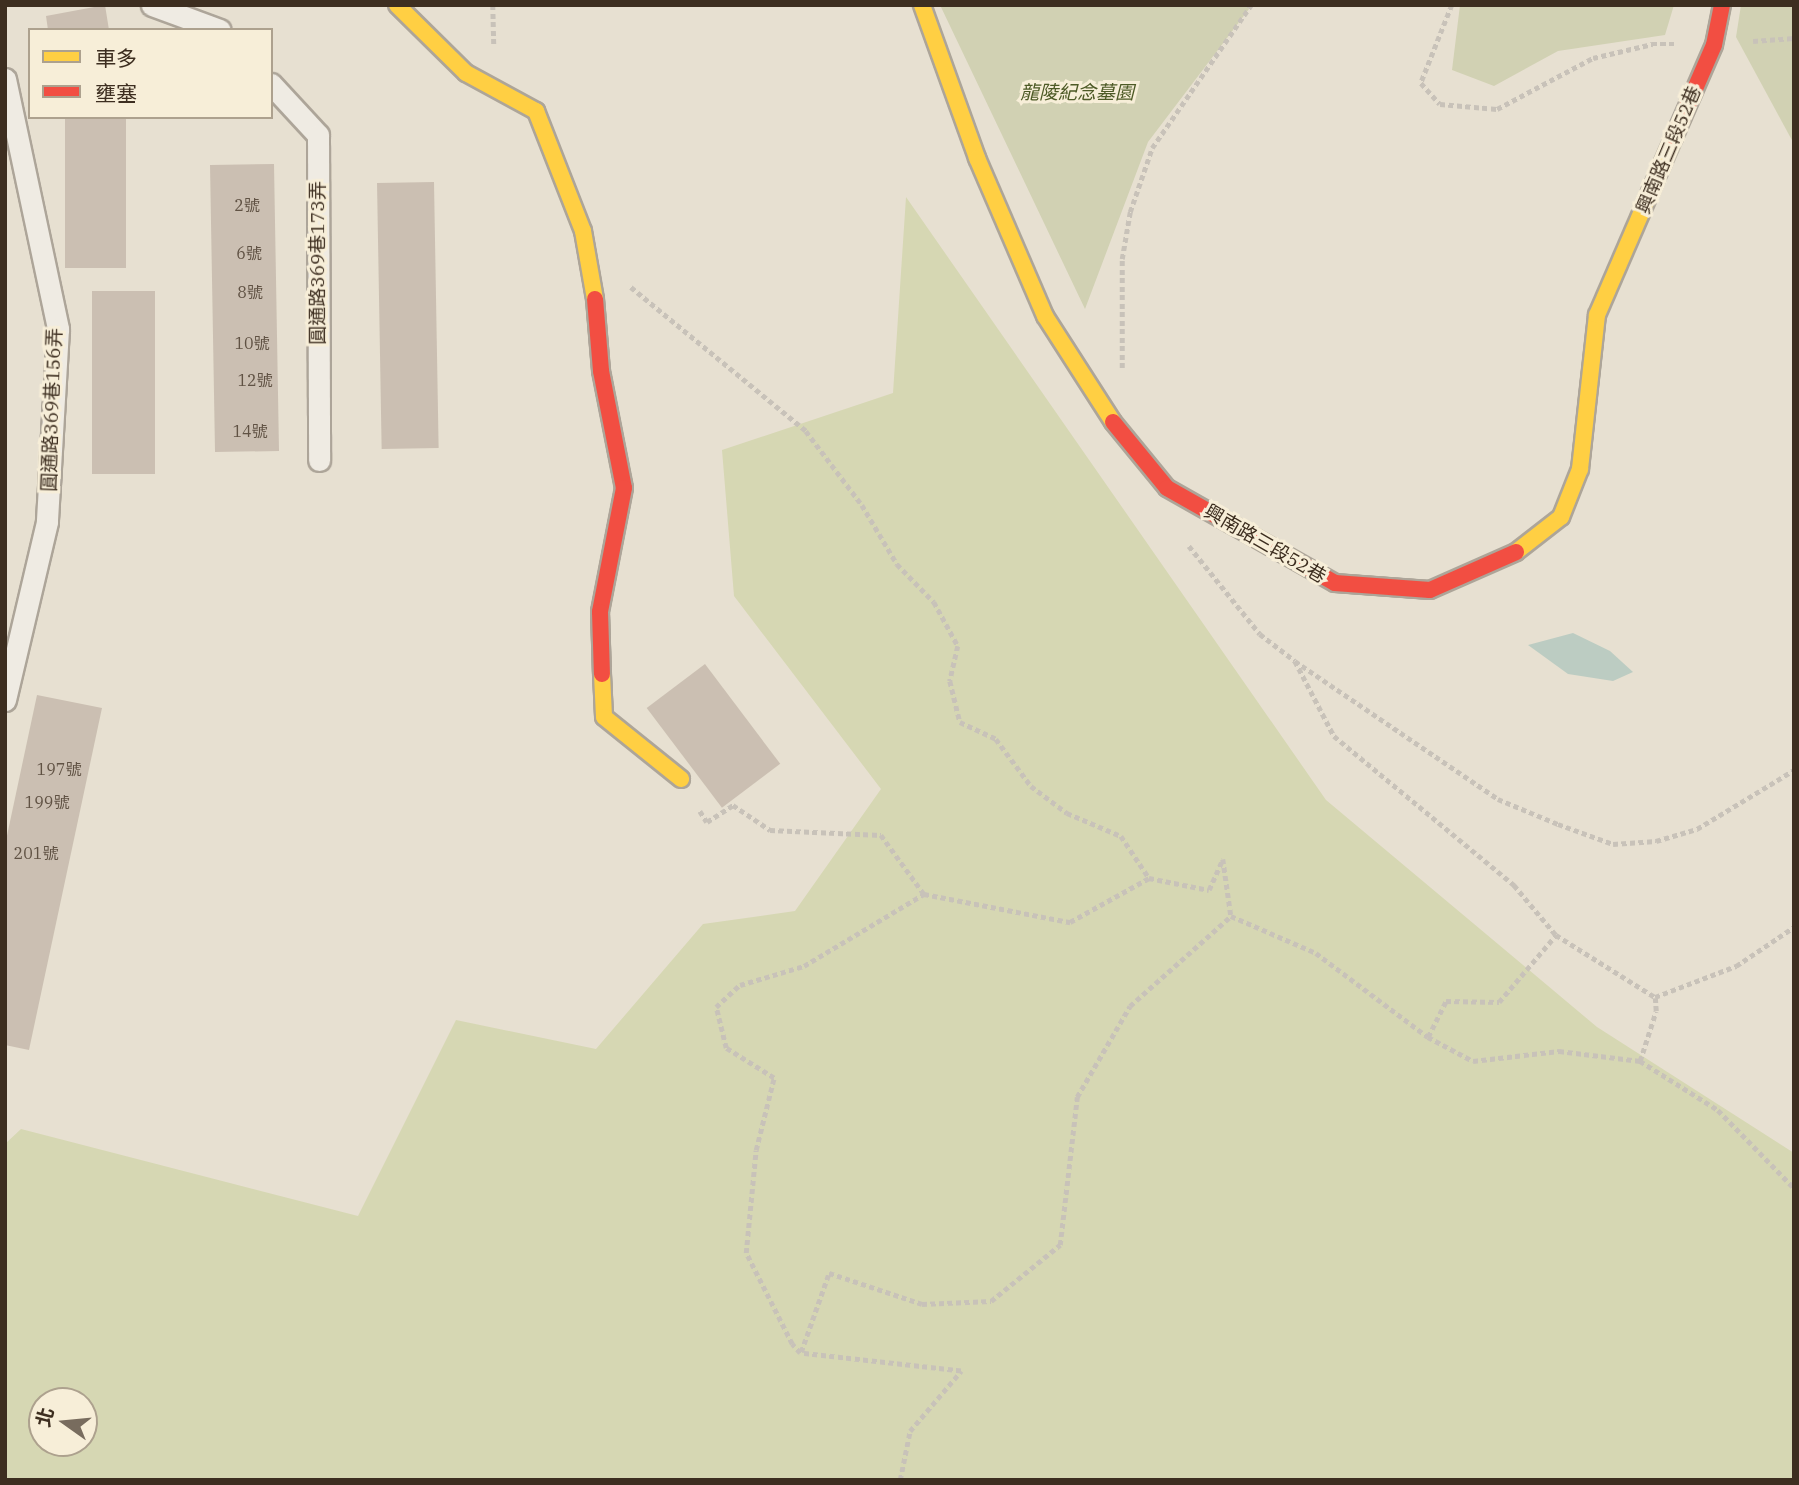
<!DOCTYPE html>
<meta charset="utf-8">
<style>
body{margin:0}
#map{position:relative;width:1799px;height:1485px;overflow:hidden;background:#e7e0d1;font-family:"IBM Plex Serif","Noto Sans TC",serif}
div>[style]{position:absolute}
.green>*{inset:0;background:#d6d7b3}
.cemetery>*{inset:0;background:#d1d1b3}
.water>*{inset:0;background:#bcccc2}
.building>*{inset:0;background:#cbbfb2;transform-origin:0 0}
.path>*{height:4.5px;margin-top:-2.25px;transform-origin:0;background:repeating-linear-gradient(90deg,#c8c2b9 0 5px,transparent 0 8.5px)}
.roads{filter:drop-shadow(2px 0 #ada599) drop-shadow(-2px 0 #ada599) drop-shadow(0 2px #ada599) drop-shadow(0 -2px #ada599)}
.lane>*{height:21px;margin:-10.5px;padding:0 10.5px;transform-origin:10.5px;border-radius:10.5px;background:#efebe3}
.slow>*{height:16px;margin:-8px;padding:0 8px;transform-origin:8px;border-radius:8px;background:#ffcf43}
.jam>*{height:16px;margin:-8px;padding:0 8px;transform-origin:8px;border-radius:8px;background:#f24e42}
span{translate:-50% -50%;white-space:nowrap;text-align:center;line-height:1.15;-webkit-text-stroke:6px #f7eed8;paint-order:stroke}
.number-label{font-size:16px;color:#605244}
.number-label span{-webkit-text-stroke-width:0}
.park-label{font-size:19px;color:#4d5a26;font-style:italic}
.street-label{font-size:19px;color:#3d2e20}
.frame{position:absolute;inset:0;border:7px solid #3d2e20;pointer-events:none}
.legend{position:absolute;left:28px;top:28px;width:245px;height:91px;box-sizing:border-box;background:#f7eed8;border:2px solid #ada18e;margin:0;padding:9px 12px;list-style:none;font-size:21px;color:#3d2e20}
.legend li{display:flex;align-items:center;gap:14px;height:35px}
.legend b{width:35px;border:2px solid #ada18e}
.north{position:absolute;left:28px;top:1387px;width:70px;height:70px;box-sizing:border-box;background:#f7eed8;border:2px solid #ada18e;border-radius:50%;rotate:285deg;font-size:19px;font-weight:700;line-height:28px;text-align:center;color:#3d2e20}
.north::after{content:'';display:block;margin:auto;width:24px;height:32px;background:#786c5e;clip-path:polygon(50% 0,100% 100%,50% 72%,0 100%)}
</style>
<div id="map">
<div class="green">
<i style="clip-path:polygon(evenodd,906px 197px,1326px 800px,1597px 1027px,1794px 1153px,1794px 1480px,5px 1480px,5px 1144px,21px 1129px,358px 1216px,456px 1020px,596px 1049px,703px 924px,795px 911px,881px 789px,734px 596px,722px 450px,893px 393px,906px 197px,42px 1401px,84px 1401px,84px 1443px,42px 1443px,42px 1401px)"></i>
</div>
<div class="cemetery">
<i style="clip-path:polygon(940px 5px,1252px 5px,1148px 142px,1085px 309px)"></i>
<i style="clip-path:polygon(1460px 5px,1674px 5px,1665px 35px,1558px 51px,1494px 86px,1452px 70px)"></i>
<i style="clip-path:polygon(1741px 5px,1794px 5px,1794px 144px,1736px 37px)"></i>
</div>
<div class="water">
<i style="clip-path:polygon(1573px 633px,1610px 651px,1633px 672px,1613px 681px,1568px 674px,1528px 645px)"></i>
</div>
<div class="building">
<i style="clip-path:polygon(105px 5px,109px 30px,48px 30px,46px 16px)"></i>
<i style="left:65px;top:117px;width:61px;height:151px"></i>
<i style="left:274px;top:164px;width:287px;height:64px;rotate:89deg"></i>
<i style="left:434px;top:182px;width:266px;height:57px;rotate:89deg"></i>
<i style="left:155px;top:291px;width:183px;height:63px;rotate:90deg"></i>
<i style="left:705px;top:664px;width:125px;height:73px;rotate:53deg"></i>
<i style="clip-path:polygon(37px 695px,102px 708px,29px 1050px,5px 1045px,5px 845px)"></i>
</div>
<div class="path">
<i style="left:493px;top:5px;width:41px;rotate:88.6deg"></i>
<i style="left:1452px;top:5px;width:84px;rotate:111.7deg"></i>
<i style="left:1421px;top:83px;width:28px;rotate:48deg"></i>
<i style="left:1440px;top:104px;width:57px;rotate:5deg"></i>
<i style="left:1497px;top:109px;width:109px;rotate:-28deg"></i>
<i style="left:1593px;top:58px;width:61px;rotate:-13.3deg"></i>
<i style="left:1652px;top:44px;width:22px"></i>
<i style="left:1753px;top:41px;width:41px;rotate:-4.2deg"></i>
<i style="left:631px;top:287px;width:227px;rotate:39.4deg"></i>
<i style="left:806px;top:431px;width:93px;rotate:52.9deg"></i>
<i style="left:862px;top:505px;width:69px;rotate:59.3deg"></i>
<i style="left:897px;top:564px;width:53px;rotate:45.8deg"></i>
<i style="left:934px;top:602px;width:50px;rotate:61.4deg"></i>
<i style="left:958px;top:646px;width:36px;rotate:103deg"></i>
<i style="left:950px;top:681px;width:42px;rotate:76.3deg"></i>
<i style="left:960px;top:722px;width:40px;rotate:25deg"></i>
<i style="left:996px;top:739px;width:59px;rotate:53.3deg"></i>
<i style="left:1031px;top:786px;width:45px;rotate:36.9deg"></i>
<i style="left:1067px;top:813px;width:59px;rotate:23.1deg"></i>
<i style="left:1121px;top:836px;width:50px;rotate:56.3deg"></i>
<i style="left:1122px;top:368px;width:109px;rotate:-90deg"></i>
<i style="left:1122px;top:259px;width:48px;rotate:-80.3deg"></i>
<i style="left:1130px;top:212px;width:68px;rotate:-71deg"></i>
<i style="left:1152px;top:148px;width:174px;rotate:-55.3deg"></i>
<i style="left:1189px;top:546px;width:113px;rotate:51.1deg"></i>
<i style="left:1260px;top:634px;width:44px;rotate:37.6deg"></i>
<i style="left:1295px;top:661px;width:245px;rotate:34.2deg"></i>
<i style="left:1498px;top:799px;width:65px;rotate:22.6deg"></i>
<i style="left:1558px;top:824px;width:59px;rotate:20deg"></i>
<i style="left:1613px;top:844px;width:43px;rotate:-4deg"></i>
<i style="left:1656px;top:841px;width:43px;rotate:-16.3deg"></i>
<i style="left:1697px;top:829px;width:114px;rotate:-31.3deg"></i>
<i style="left:1295px;top:661px;width:85px;rotate:62.5deg"></i>
<i style="left:1334px;top:736px;width:234px;rotate:39.6deg"></i>
<i style="left:1514px;top:885px;width:65px;rotate:50deg"></i>
<i style="left:1556px;top:935px;width:117px;rotate:32.1deg"></i>
<i style="left:1655px;top:997px;width:87px;rotate:-20.9deg"></i>
<i style="left:1736px;top:966px;width:70px;rotate:-33.9deg"></i>
<i style="left:700px;top:811px;width:13px;rotate:58deg"></i>
<i style="left:707px;top:822px;width:31px;rotate:-33deg"></i>
<i style="left:733px;top:805px;width:45px;rotate:34deg"></i>
<i style="left:770px;top:830px;width:111px;rotate:2.6deg"></i>
<i style="left:881px;top:835px;width:73px;rotate:53.9deg"></i>
<i style="left:924px;top:894px;width:149px;rotate:10.9deg"></i>
<i style="left:1070px;top:922px;width:90px;rotate:-29.1deg"></i>
<i style="left:1149px;top:878px;width:61px;rotate:11.3deg"></i>
<i style="left:1209px;top:890px;width:34px;rotate:-66deg"></i>
<i style="left:1223px;top:859px;width:58px;rotate:82deg"></i>
<i style="left:1231px;top:916px;width:93px;rotate:23.5deg"></i>
<i style="left:1316px;top:953px;width:140px;rotate:36.9deg"></i>
<i style="left:1428px;top:1037px;width:51px;rotate:28.1deg"></i>
<i style="left:1473px;top:1061px;width:87px;rotate:-6.6deg"></i>
<i style="left:1559px;top:1051px;width:82px;rotate:7deg"></i>
<i style="left:1640px;top:1061px;width:92px;rotate:32.1deg"></i>
<i style="left:1718px;top:1110px;width:109px;rotate:45.7deg"></i>
<i style="left:1428px;top:1037px;width:40px;rotate:-63.4deg"></i>
<i style="left:1446px;top:1001px;width:53px;rotate:1.1deg"></i>
<i style="left:1499px;top:1002px;width:88px;rotate:-49.6deg"></i>
<i style="left:1640px;top:1061px;width:52px;rotate:-72.3deg"></i>
<i style="left:1656px;top:1011px;width:13px;rotate:-94deg"></i>
<i style="left:801px;top:1352px;width:84px;rotate:-70.5deg"></i>
<i style="left:829px;top:1273px;width:98px;rotate:18.4deg"></i>
<i style="left:922px;top:1304px;width:69px;rotate:-2.5deg"></i>
<i style="left:991px;top:1301px;width:89px;rotate:-39.1deg"></i>
<i style="left:1060px;top:1245px;width:149px;rotate:-83.4deg"></i>
<i style="left:1077px;top:1097px;width:105px;rotate:-59.8deg"></i>
<i style="left:1130px;top:1006px;width:135px;rotate:-41.7deg"></i>
<i style="left:900px;top:1480px;width:50px;rotate:-78.5deg"></i>
<i style="left:910px;top:1431px;width:79px;rotate:-49.6deg"></i>
<i style="left:961px;top:1371px;width:162px;rotate:-173.6deg"></i>
<i style="left:800px;top:1353px;width:12px;rotate:-132deg"></i>
<i style="left:792px;top:1344px;width:102px;rotate:-116.8deg"></i>
<i style="left:746px;top:1253px;width:103px;rotate:-84.5deg"></i>
<i style="left:756px;top:1150px;width:74px;rotate:-76deg"></i>
<i style="left:774px;top:1078px;width:57px;rotate:-148deg"></i>
<i style="left:726px;top:1048px;width:42px;rotate:-103.7deg"></i>
<i style="left:716px;top:1007px;width:33px;rotate:-43deg"></i>
<i style="left:740px;top:985px;width:67px;rotate:-16.5deg"></i>
<i style="left:804px;top:966px;width:140px;rotate:-31deg"></i>
</div>
<div class="roads">
<div class="lane">
<i style="left:152px;top:5px;width:72px;rotate:20.2deg"></i>
<i style="left:5px;top:79px;width:256px;rotate:78deg"></i>
<i style="left:58px;top:329px;width:193px;rotate:93.3deg"></i>
<i style="left:47px;top:522px;width:183px;rotate:103.3deg"></i>
<i style="left:271px;top:84px;width:69px;rotate:47.3deg"></i>
<i style="left:318px;top:135px;width:325px;rotate:89.8deg"></i>
</div>
<div class="slow">
<i style="left:397px;top:5px;width:97px;rotate:44.6deg"></i>
<i style="left:466px;top:73px;width:80px;rotate:28.5deg"></i>
<i style="left:536px;top:111px;width:129px;rotate:68.6deg"></i>
<i style="left:583px;top:231px;width:69px;rotate:80deg"></i>
<i style="left:922px;top:5px;width:163px;rotate:70.2deg"></i>
<i style="left:977px;top:158px;width:172px;rotate:66.7deg"></i>
<i style="left:1045px;top:316px;width:126px;rotate:57.3deg"></i>
<i style="left:1516px;top:552px;width:57px;rotate:-37.9deg"></i>
<i style="left:1561px;top:517px;width:52px;rotate:-68.4deg"></i>
<i style="left:1580px;top:469px;width:155px;rotate:-83.7deg"></i>
<i style="left:1597px;top:315px;width:194px;rotate:-66.6deg"></i>
<i style="left:602px;top:674px;width:43px;rotate:87.3deg"></i>
<i style="left:604px;top:717px;width:99px;rotate:38.8deg"></i>
</div>
<div class="jam">
<i style="left:1674px;top:137px;width:100px;rotate:-66.5deg"></i>
<i style="left:1714px;top:45px;width:41px;rotate:-78.7deg"></i>
<i style="left:595px;top:299px;width:72px;rotate:85.2deg"></i>
<i style="left:601px;top:371px;width:119px;rotate:78.9deg"></i>
<i style="left:624px;top:488px;width:126px;rotate:101deg"></i>
<i style="left:600px;top:612px;width:62px;rotate:88.2deg"></i>
<i style="left:1113px;top:422px;width:85px;rotate:50.7deg"></i>
<i style="left:1167px;top:488px;width:193px;rotate:29.5deg"></i>
<i style="left:1335px;top:583px;width:95px;rotate:4.2deg"></i>
<i style="left:1430px;top:590px;width:94px;rotate:-23.8deg"></i>
</div>
</div>
<div class="number-label">
<span style="left:247px;top:205px">2號</span>
<span style="left:249px;top:253px">6號</span>
<span style="left:250px;top:292px">8號</span>
<span style="left:252px;top:343px">10號</span>
<span style="left:255px;top:380px">12號</span>
<span style="left:250px;top:431px">14號</span>
<span style="left:59px;top:769px">197號</span>
<span style="left:47px;top:802px">199號</span>
<span style="left:36px;top:853px">201號</span>
</div>
<div class="park-label">
<span style="left:1077px;top:93px">龍陵紀念墓園</span>
</div>
<div class="street-label">
<span style="left:1669px;top:150px;rotate:-67deg">興南路三段52巷</span>
<span style="left:318px;top:263px;rotate:-90deg">圓通路369巷173弄</span>
<span style="left:52px;top:410px;rotate:-88deg">圓通路369巷156弄</span>
<span style="left:1265px;top:544px;rotate:30deg">興南路三段52巷</span>
</div>
<div class="frame"></div>
<ul class="legend">
<li><b style="height:9px;background:#ffcf43"></b>車多</li>
<li><b style="height:9px;background:#f24e42"></b>壅塞</li>
</ul>
<div class="north">北</div>
</div>
